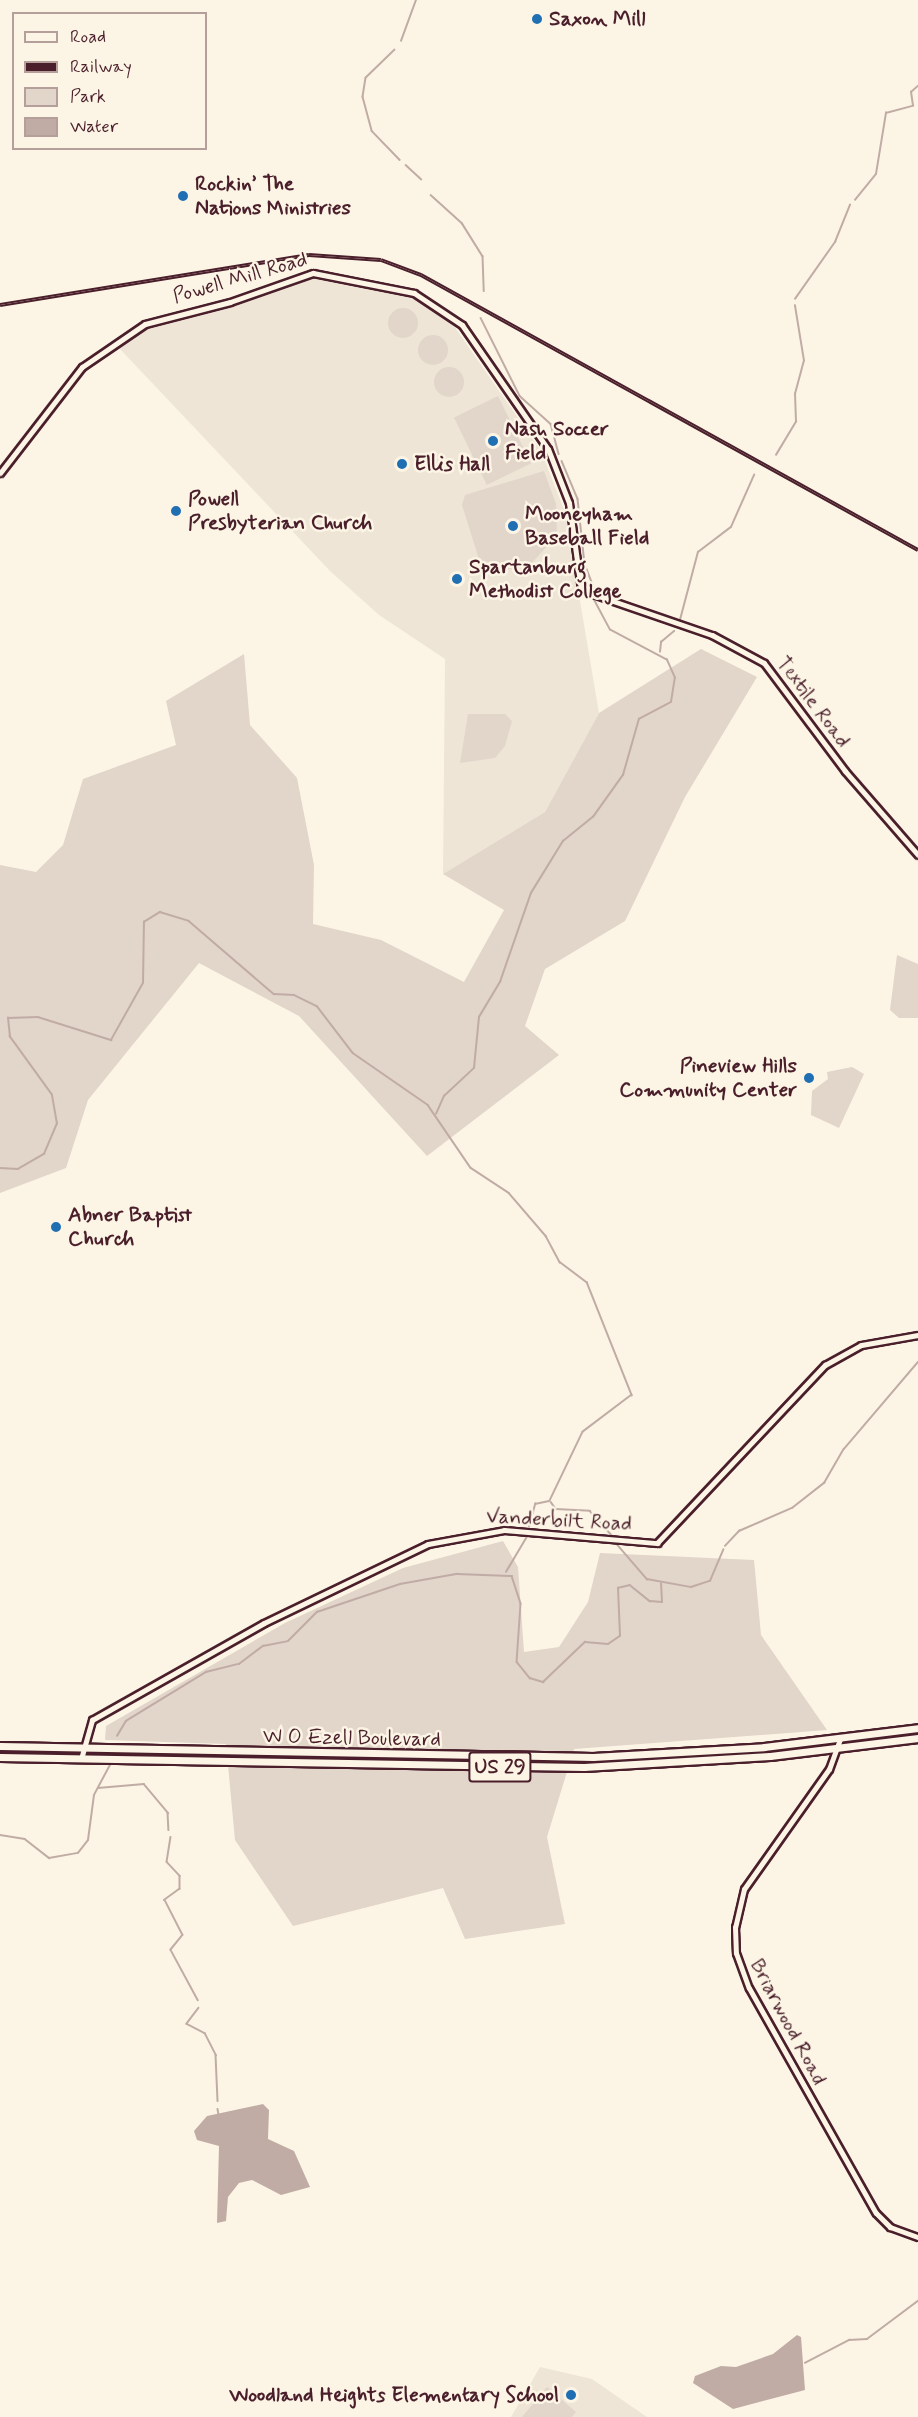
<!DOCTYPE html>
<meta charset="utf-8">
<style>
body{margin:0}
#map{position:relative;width:918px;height:2417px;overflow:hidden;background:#fcf5e5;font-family:Mynerve,sans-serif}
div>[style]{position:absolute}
.built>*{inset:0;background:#eee5d7}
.green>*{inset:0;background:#e2d5ca;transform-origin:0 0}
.round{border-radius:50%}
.water>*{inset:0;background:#c0aca5}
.stream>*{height:1.5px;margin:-0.75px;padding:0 0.75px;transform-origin:0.75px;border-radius:0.75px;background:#c0aca5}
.roads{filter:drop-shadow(2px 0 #4a1f2b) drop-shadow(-2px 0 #4a1f2b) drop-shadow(0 2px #4a1f2b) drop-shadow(0 -2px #4a1f2b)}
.minor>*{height:5px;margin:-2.5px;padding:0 2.5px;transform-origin:2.5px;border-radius:2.5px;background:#fcf5e5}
.major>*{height:7px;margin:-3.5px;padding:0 3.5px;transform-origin:3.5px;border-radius:3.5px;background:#fcf5e5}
.rail>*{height:4px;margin-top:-2px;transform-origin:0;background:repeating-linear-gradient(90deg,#fcf5e5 0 4.5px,#4a1f2b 0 9px);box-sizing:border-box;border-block:2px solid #4a1f2b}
.dots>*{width:16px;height:16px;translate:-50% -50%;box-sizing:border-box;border:3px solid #fcf5e5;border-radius:50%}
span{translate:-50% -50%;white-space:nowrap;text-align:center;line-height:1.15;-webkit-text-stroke:5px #fcf5e5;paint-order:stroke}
.shield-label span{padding:2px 4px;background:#fcf5e5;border:2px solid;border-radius:4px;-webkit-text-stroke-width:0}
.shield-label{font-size:20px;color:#4a1f2b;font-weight:700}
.poi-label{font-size:21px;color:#4a1f2b;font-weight:700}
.left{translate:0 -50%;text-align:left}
.right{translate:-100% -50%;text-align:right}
.street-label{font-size:21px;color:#4a1f2b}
.legend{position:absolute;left:12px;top:12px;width:195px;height:138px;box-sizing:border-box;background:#fcf5e5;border:2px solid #b59f9b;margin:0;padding:8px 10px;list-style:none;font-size:18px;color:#4a1f2b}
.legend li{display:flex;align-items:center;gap:12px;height:30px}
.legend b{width:30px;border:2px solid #b59f9b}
</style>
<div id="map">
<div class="built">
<i style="clip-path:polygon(315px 276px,402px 292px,447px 316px,541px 451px,565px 512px,599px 713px,545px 812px,443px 874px,445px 659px,379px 615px,330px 571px,119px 348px,141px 331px,224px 309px,293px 279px)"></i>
<i style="clip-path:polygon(540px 2367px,592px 2379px,647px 2417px,511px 2417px)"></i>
</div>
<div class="green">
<i class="round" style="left:388px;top:308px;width:30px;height:30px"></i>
<i class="round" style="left:418px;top:335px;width:30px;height:30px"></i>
<i class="round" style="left:434px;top:367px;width:30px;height:30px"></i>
<i style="left:498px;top:396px;width:75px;height:49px;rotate:64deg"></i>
<i style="clip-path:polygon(544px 471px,556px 504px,557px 535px,531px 564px,484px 575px,462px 505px,465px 495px)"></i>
<i style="clip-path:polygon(701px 649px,757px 677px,685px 797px,625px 921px,545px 969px,525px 1026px,559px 1055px,427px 1156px,299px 1016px,199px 963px,88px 1100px,66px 1168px,0 1193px,0 865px,36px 872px,63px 845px,83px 779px,176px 745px,166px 701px,244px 654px,250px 725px,297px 778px,314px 865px,313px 924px,381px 940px,464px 982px,504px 910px,443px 874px,545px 812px,599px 713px)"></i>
<i style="clip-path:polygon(468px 714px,505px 714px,512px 721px,505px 746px,495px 758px,460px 763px)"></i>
<i style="clip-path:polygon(897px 955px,918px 964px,918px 1018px,899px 1018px,890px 1010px)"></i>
<i style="clip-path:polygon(852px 1067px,864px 1074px,839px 1128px,811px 1115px,812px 1091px,828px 1079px,827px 1072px)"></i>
<i style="clip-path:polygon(503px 1541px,518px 1567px,524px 1652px,559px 1647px,588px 1602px,600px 1553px,754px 1560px,761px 1635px,827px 1730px,574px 1749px,547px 1837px,565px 1924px,465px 1939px,443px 1888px,293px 1926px,235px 1840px,226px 1744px,105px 1740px,106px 1726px,285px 1623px,403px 1568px)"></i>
<i style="clip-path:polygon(547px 2387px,576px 2412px,572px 2417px,522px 2417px)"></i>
</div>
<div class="water">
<i style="clip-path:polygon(263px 2104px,269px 2110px,268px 2139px,294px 2151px,310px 2187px,281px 2195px,252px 2180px,239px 2183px,228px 2197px,226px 2221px,217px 2223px,219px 2146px,197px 2140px,194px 2131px,207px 2116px)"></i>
<i style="clip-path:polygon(797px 2335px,801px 2337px,805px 2390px,733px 2409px,693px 2383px,695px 2376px,721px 2366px,736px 2367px,773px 2354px)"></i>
</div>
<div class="stream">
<i style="left:401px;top:41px;width:44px;rotate:-69.9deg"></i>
<i style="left:395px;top:50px;width:40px;rotate:136deg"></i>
<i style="left:366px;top:78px;width:19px;rotate:99deg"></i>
<i style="left:363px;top:97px;width:35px;rotate:75deg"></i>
<i style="left:372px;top:131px;width:40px;rotate:46deg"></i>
<i style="left:406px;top:165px;width:21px;rotate:43deg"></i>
<i style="left:431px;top:195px;width:42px;rotate:42.1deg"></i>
<i style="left:462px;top:223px;width:39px;rotate:58deg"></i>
<i style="left:483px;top:256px;width:35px;rotate:88deg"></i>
<i style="left:855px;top:200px;width:33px;rotate:-51deg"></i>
<i style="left:876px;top:174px;width:62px;rotate:-80.7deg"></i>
<i style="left:886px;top:113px;width:28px;rotate:-15deg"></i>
<i style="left:913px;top:106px;width:14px;rotate:-98deg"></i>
<i style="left:911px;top:92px;width:9px;rotate:-41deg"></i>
<i style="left:795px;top:299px;width:70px;rotate:-54.9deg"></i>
<i style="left:835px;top:242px;width:40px;rotate:-68deg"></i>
<i style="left:481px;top:318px;width:87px;rotate:63.4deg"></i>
<i style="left:520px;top:396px;width:42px;rotate:42.1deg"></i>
<i style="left:551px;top:424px;width:31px;rotate:75deg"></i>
<i style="left:776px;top:455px;width:39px;rotate:-59deg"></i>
<i style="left:796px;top:422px;width:28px;rotate:-92deg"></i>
<i style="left:795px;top:394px;width:34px;rotate:-75deg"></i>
<i style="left:804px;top:361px;width:56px;rotate:-99.3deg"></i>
<i style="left:562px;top:461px;width:41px;rotate:67.2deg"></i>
<i style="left:578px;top:499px;width:65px;rotate:83.9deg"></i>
<i style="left:585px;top:564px;width:26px;rotate:69deg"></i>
<i style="left:680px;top:620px;width:70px;rotate:-75.2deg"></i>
<i style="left:698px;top:552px;width:41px;rotate:-37.1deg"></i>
<i style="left:731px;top:527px;width:57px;rotate:-66.1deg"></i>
<i style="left:660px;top:652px;width:10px;rotate:-84deg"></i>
<i style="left:661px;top:642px;width:17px;rotate:-40deg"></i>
<i style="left:436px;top:1114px;width:20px;rotate:-66deg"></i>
<i style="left:444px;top:1096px;width:41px;rotate:-43deg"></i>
<i style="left:474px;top:1068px;width:51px;rotate:-84.4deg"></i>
<i style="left:479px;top:1017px;width:41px;rotate:-59deg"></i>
<i style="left:500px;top:982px;width:94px;rotate:-70.8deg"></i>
<i style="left:531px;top:893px;width:61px;rotate:-58.4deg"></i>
<i style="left:563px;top:841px;width:38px;rotate:-39deg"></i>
<i style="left:593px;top:817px;width:52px;rotate:-54.5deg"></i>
<i style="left:623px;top:775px;width:58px;rotate:-74.1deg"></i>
<i style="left:639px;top:719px;width:36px;rotate:-28deg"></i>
<i style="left:671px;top:702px;width:24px;rotate:-81deg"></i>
<i style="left:675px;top:678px;width:20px;rotate:-114deg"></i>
<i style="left:667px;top:660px;width:64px;rotate:-152.2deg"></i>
<i style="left:610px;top:630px;width:34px;rotate:-118deg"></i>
<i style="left:0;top:1168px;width:18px;rotate:3deg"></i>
<i style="left:18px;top:1169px;width:30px;rotate:-30deg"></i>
<i style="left:44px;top:1154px;width:33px;rotate:-67deg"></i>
<i style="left:57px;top:1124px;width:29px;rotate:-100deg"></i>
<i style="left:52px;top:1095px;width:72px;rotate:-125.9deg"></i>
<i style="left:10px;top:1037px;width:19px;rotate:-96deg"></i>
<i style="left:8px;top:1018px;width:30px;rotate:-2deg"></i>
<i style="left:38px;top:1017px;width:77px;rotate:17.5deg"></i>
<i style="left:111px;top:1040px;width:65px;rotate:-60.7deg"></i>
<i style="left:143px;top:983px;width:61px;rotate:-89.1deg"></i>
<i style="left:144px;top:922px;width:19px;rotate:-32deg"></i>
<i style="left:160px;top:912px;width:30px;rotate:17deg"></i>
<i style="left:189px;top:921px;width:112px;rotate:40.7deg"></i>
<i style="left:274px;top:994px;width:20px;rotate:3deg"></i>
<i style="left:294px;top:995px;width:25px;rotate:26deg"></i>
<i style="left:317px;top:1006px;width:59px;rotate:52.5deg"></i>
<i style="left:353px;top:1053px;width:91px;rotate:34.7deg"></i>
<i style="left:428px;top:1105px;width:76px;rotate:55.7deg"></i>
<i style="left:471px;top:1168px;width:45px;rotate:33.3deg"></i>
<i style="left:509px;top:1193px;width:57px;rotate:49.3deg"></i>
<i style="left:546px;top:1236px;width:30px;rotate:62deg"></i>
<i style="left:560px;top:1262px;width:34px;rotate:37deg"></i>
<i style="left:587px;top:1282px;width:122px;rotate:68.3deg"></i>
<i style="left:632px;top:1395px;width:61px;rotate:142.9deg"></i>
<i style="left:583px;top:1432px;width:76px;rotate:115.6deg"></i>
<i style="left:551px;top:1502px;width:9px;rotate:54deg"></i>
<i style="left:556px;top:1509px;width:34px;rotate:3deg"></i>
<i style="left:590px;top:1511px;width:36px;rotate:48deg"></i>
<i style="left:529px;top:1527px;width:24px;rotate:-75deg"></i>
<i style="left:535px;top:1504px;width:14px;rotate:-12deg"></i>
<i style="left:616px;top:1543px;width:48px;rotate:49.3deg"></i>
<i style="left:647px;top:1579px;width:45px;rotate:10.3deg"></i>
<i style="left:691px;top:1587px;width:20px;rotate:-18deg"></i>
<i style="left:710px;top:1581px;width:34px;rotate:-67deg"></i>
<i style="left:725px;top:1546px;width:21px;rotate:-47deg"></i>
<i style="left:739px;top:1531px;width:58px;rotate:-23.5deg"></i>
<i style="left:792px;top:1508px;width:41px;rotate:-38deg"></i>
<i style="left:824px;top:1483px;width:39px;rotate:-60deg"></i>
<i style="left:844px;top:1449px;width:114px;rotate:-49.6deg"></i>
<i style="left:506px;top:1572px;width:43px;rotate:-59.3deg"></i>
<i style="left:117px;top:1736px;width:17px;rotate:-59deg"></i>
<i style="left:126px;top:1721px;width:94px;rotate:-31.5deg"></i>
<i style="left:206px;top:1672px;width:34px;rotate:-14deg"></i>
<i style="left:239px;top:1664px;width:30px;rotate:-37deg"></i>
<i style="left:263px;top:1646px;width:25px;rotate:-11deg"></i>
<i style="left:288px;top:1641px;width:41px;rotate:-45deg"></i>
<i style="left:317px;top:1612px;width:88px;rotate:-18.6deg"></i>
<i style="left:400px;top:1584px;width:58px;rotate:-10deg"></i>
<i style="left:457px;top:1574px;width:55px;rotate:2.1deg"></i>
<i style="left:512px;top:1576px;width:29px;rotate:72deg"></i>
<i style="left:521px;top:1604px;width:58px;rotate:93.9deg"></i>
<i style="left:517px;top:1662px;width:21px;rotate:51deg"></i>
<i style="left:530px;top:1678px;width:14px;rotate:17deg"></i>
<i style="left:543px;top:1682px;width:58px;rotate:-43.6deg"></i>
<i style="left:585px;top:1642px;width:23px;rotate:5deg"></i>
<i style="left:608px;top:1644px;width:14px;rotate:-34deg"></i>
<i style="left:620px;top:1636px;width:48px;rotate:-92.4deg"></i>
<i style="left:618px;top:1588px;width:12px;rotate:-14deg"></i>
<i style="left:630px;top:1585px;width:26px;rotate:39deg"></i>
<i style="left:650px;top:1601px;width:12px;rotate:5deg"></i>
<i style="left:662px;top:1602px;width:18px;rotate:-93deg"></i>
<i style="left:98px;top:1788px;width:46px;rotate:-5deg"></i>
<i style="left:144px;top:1784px;width:38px;rotate:50deg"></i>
<i style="left:168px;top:1813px;width:17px;rotate:87deg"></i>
<i style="left:0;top:1835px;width:25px;rotate:9deg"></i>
<i style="left:25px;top:1839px;width:31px;rotate:38deg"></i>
<i style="left:49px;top:1858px;width:29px;rotate:-10deg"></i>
<i style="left:78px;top:1853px;width:16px;rotate:-52deg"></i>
<i style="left:88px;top:1840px;width:45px;rotate:-82.4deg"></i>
<i style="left:94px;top:1795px;width:34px;rotate:-62deg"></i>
<i style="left:171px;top:1837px;width:25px;rotate:99deg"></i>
<i style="left:167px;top:1862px;width:19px;rotate:47deg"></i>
<i style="left:180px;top:1876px;width:13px;rotate:90deg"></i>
<i style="left:180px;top:1889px;width:19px;rotate:144deg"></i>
<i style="left:165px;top:1900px;width:39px;rotate:63deg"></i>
<i style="left:183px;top:1935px;width:19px;rotate:129deg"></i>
<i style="left:171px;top:1950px;width:57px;rotate:61.6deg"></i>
<i style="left:199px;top:2008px;width:20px;rotate:127deg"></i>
<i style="left:187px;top:2024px;width:20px;rotate:27deg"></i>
<i style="left:205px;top:2033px;width:25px;rotate:63deg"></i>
<i style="left:216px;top:2055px;width:46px;rotate:87.5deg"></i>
<i style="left:218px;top:2109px;width:6px;rotate:81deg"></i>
<i style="left:805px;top:2363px;width:50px;rotate:-27.6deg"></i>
<i style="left:849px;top:2340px;width:18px;rotate:-3deg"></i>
<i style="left:867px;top:2339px;width:64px;rotate:-36.7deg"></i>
</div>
<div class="roads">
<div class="minor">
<i style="left:0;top:473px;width:134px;rotate:-52.3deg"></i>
<i style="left:82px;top:367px;width:76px;rotate:-34.3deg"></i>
<i style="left:145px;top:324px;width:88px;rotate:-14.5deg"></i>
<i style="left:230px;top:302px;width:88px;rotate:-19.3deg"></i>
<i style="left:313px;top:273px;width:103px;rotate:11.2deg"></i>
<i style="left:414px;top:293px;width:58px;rotate:33.7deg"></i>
<i style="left:462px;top:325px;width:151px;rotate:55.3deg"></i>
<i style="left:548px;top:449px;width:58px;rotate:68.7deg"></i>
<i style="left:569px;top:503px;width:88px;rotate:82.1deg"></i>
<i style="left:581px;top:590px;width:139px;rotate:19deg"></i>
<i style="left:712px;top:635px;width:59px;rotate:28.3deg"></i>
<i style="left:764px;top:663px;width:135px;rotate:53.1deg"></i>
<i style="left:845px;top:771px;width:111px;rotate:49deg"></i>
<i style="left:840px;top:1739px;width:32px;rotate:110deg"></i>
<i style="left:829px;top:1769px;width:147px;rotate:125.3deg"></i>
<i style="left:744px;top:1889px;width:39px;rotate:103deg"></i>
<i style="left:735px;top:1927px;width:26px;rotate:88deg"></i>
<i style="left:736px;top:1953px;width:37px;rotate:70deg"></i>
<i style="left:749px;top:1988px;width:258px;rotate:60.6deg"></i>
<i style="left:876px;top:2213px;width:20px;rotate:45deg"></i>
<i style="left:890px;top:2227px;width:30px;rotate:20deg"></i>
<i style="left:81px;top:1759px;width:41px;rotate:-74.2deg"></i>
<i style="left:92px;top:1720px;width:197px;rotate:-29.4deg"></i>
<i style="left:264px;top:1623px;width:182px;rotate:-25.7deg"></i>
<i style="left:428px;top:1544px;width:77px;rotate:-10.4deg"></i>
<i style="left:504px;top:1530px;width:154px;rotate:4.9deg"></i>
<i style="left:657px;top:1543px;width:245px;rotate:-46.7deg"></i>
<i style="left:825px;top:1365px;width:41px;rotate:-29.1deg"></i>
<i style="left:861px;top:1345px;width:58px;rotate:-10deg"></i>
</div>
<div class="major">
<i style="left:0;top:1746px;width:593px;rotate:1.06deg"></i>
<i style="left:593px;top:1757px;width:171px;rotate:-3.3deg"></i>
<i style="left:764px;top:1747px;width:155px;rotate:-7deg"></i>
<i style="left:0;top:1757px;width:584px;rotate:0.98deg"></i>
<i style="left:584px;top:1767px;width:186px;rotate:-3.4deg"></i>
<i style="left:770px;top:1756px;width:149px;rotate:-6.9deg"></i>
</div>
</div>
<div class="rail">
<i style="left:0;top:305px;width:313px;rotate:-9.2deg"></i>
<i style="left:309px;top:255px;width:72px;rotate:4deg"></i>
<i style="left:381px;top:260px;width:43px;rotate:20.6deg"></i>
<i style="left:421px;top:275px;width:568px;rotate:28.96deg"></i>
</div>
<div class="dots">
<i style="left:537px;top:19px;background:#1f6fb2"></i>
<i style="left:183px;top:196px;background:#1f6fb2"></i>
<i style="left:493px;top:441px;background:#1f6fb2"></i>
<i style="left:402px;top:464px;background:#1f6fb2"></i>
<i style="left:176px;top:511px;background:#1f6fb2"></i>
<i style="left:513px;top:526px;background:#1f6fb2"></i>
<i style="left:457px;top:579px;background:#1f6fb2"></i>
<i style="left:809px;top:1078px;background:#1f6fb2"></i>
<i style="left:56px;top:1227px;background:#1f6fb2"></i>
<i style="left:571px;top:2395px;background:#1f6fb2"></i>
</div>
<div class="shield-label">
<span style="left:500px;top:1767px">US 29</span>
</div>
<div class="poi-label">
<span class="left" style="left:549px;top:19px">Saxon Mill</span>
<span class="left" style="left:195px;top:196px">Rockin’ The<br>Nations Ministries</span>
<span class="left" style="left:505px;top:441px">Nash Soccer<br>Field</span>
<span class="left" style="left:414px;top:464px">Ellis Hall</span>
<span class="left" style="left:188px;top:511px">Powell<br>Presbyterian Church</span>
<span class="left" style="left:525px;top:526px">Mooneyham<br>Baseball Field</span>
<span class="left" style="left:469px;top:579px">Spartanburg<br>Methodist College</span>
<span class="right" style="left:797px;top:1078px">Pineview Hills<br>Community Center</span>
<span class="left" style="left:68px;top:1227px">Abner Baptist<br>Church</span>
<span class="right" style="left:559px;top:2395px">Woodland Heights Elementary School</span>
</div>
<div class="street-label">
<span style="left:240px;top:278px;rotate:-16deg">Powell Mill Road</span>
<span style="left:813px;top:702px;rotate:53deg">Textile Road</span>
<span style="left:559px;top:1520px;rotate:3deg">Vanderbilt Road</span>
<span style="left:352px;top:1738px;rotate:1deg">W O Ezell Boulevard</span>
<span style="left:788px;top:2022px;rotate:62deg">Briarwood Road</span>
</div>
<ul class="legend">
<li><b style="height:8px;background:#fcf5e5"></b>Road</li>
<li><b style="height:8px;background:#4a1f2b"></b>Railway</li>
<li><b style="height:16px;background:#e2d5ca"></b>Park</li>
<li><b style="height:16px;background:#c0aca5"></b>Water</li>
</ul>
</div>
